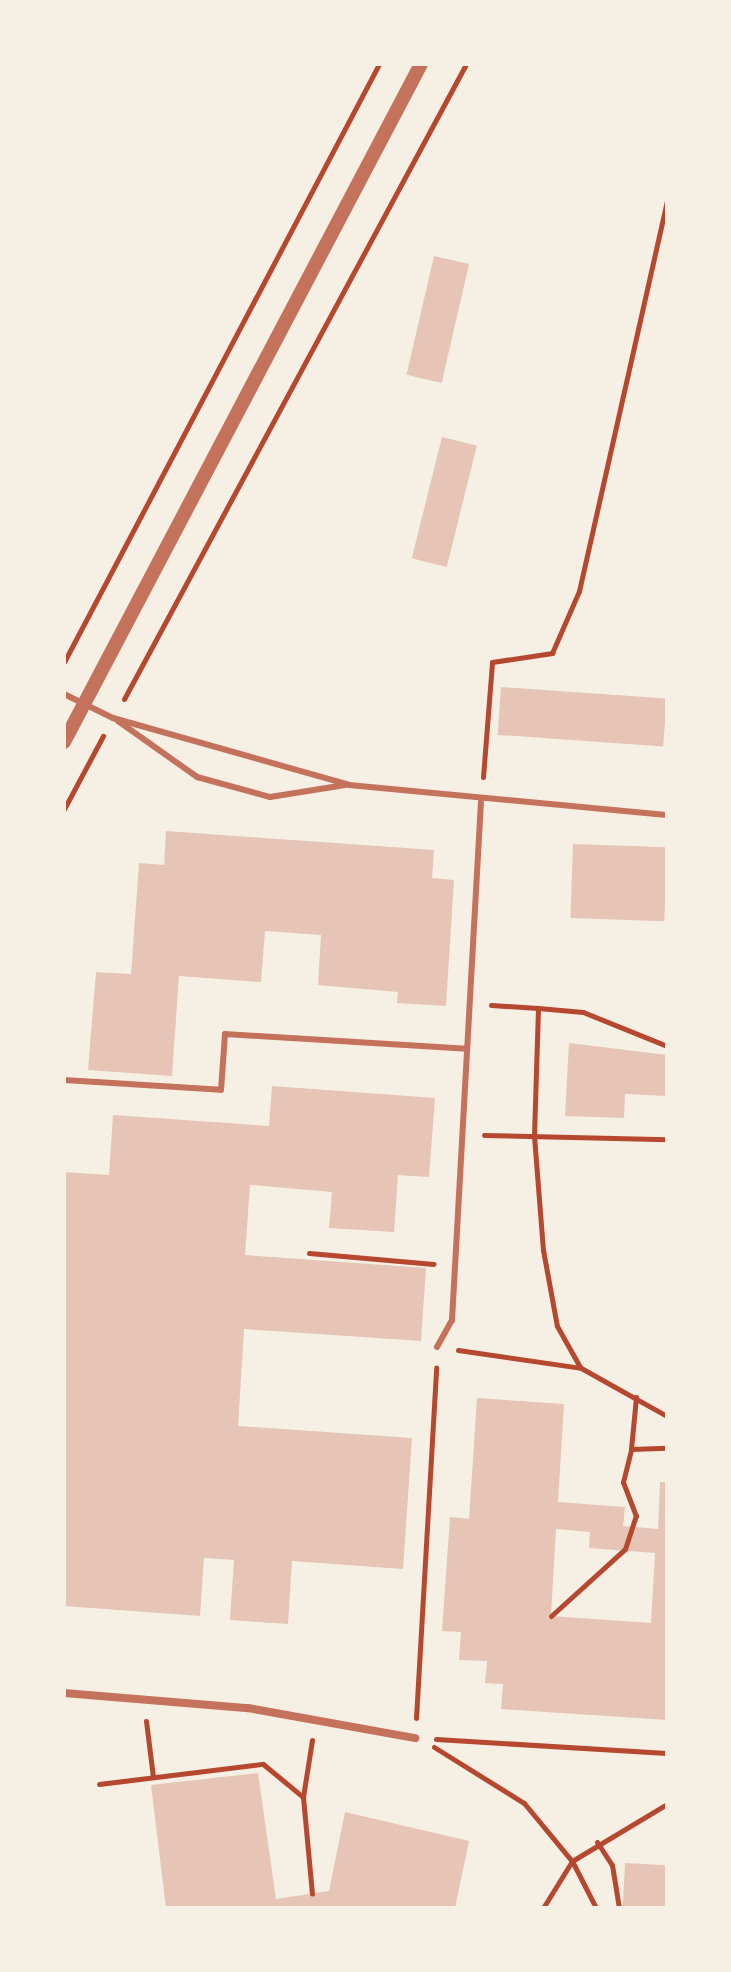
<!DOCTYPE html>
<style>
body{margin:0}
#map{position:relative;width:731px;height:1972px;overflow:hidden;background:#f6efe4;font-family:"Space Grotesk",sans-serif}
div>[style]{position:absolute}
.building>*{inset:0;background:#e6c5b7;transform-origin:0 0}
.path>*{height:5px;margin:-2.5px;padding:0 2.5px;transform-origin:2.5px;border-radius:2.5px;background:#b5482f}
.service>*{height:6px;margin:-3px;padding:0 3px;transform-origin:3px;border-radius:3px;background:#c5725c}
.minor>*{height:8px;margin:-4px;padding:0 4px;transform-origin:4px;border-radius:4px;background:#c5725c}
.tertiary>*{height:14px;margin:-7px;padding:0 7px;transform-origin:7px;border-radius:7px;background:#c5725c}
span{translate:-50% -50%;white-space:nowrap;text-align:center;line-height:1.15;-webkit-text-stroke:6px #f6efe4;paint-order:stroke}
.frame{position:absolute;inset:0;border:66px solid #f6efe4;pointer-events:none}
</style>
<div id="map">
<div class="building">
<i style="left:434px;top:256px;width:36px;height:122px;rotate:13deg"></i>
<i style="left:442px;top:437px;width:36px;height:125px;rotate:14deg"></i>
<i style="left:501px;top:687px;width:166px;height:48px;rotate:4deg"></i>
<i style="clip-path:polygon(166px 831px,434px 850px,432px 878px,454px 880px,446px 1006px,397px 1003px,398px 992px,318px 985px,321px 935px,265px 931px,261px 982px,179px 976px,172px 1076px,88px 1070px,96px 972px,131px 974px,139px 863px,164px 865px)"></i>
<i style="left:573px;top:844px;width:94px;height:74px;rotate:2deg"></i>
<i style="clip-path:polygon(569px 1043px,667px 1055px,667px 1096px,625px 1094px,624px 1118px,565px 1116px)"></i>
<i style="clip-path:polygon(272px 1086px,435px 1098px,429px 1177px,398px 1175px,394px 1232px,329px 1228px,332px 1192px,250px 1185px,245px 1255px,426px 1268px,421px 1341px,244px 1329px,238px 1426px,412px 1438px,403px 1569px,292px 1561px,288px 1624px,230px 1620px,234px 1560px,204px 1558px,200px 1616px,64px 1606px,64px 1172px,109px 1175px,113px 1115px,269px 1126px)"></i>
<i style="clip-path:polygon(evenodd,477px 1398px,564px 1404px,558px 1502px,625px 1507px,623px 1526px,658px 1529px,660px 1482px,667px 1482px,667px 1720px,501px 1709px,503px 1684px,485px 1683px,487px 1661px,459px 1660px,461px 1632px,442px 1631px,450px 1517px,469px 1519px,477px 1398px,556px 1529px,590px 1532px,589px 1548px,655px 1553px,651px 1623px,551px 1616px,556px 1529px)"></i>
<i style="clip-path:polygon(258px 1773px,276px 1899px,329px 1891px,345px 1812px,469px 1841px,455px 1908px,166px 1908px,151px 1785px)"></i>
<i style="left:625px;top:1863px;width:42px;height:45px;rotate:3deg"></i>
</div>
<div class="path">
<i style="left:64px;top:662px;width:676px;rotate:-62.22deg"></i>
<i style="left:124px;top:699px;width:721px;rotate:-61.69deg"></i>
<i style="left:483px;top:777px;width:115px;rotate:-85.5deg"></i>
<i style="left:492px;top:662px;width:61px;rotate:-8.5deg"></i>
<i style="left:552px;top:653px;width:68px;rotate:-66.5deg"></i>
<i style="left:579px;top:591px;width:401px;rotate:-77.3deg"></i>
<i style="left:64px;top:809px;width:83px;rotate:-61.9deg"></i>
<i style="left:491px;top:1005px;width:47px;rotate:3.7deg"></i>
<i style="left:538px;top:1008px;width:128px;rotate:91.8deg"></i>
<i style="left:534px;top:1136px;width:114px;rotate:85.5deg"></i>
<i style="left:543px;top:1250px;width:77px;rotate:79.6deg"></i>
<i style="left:557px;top:1326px;width:47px;rotate:60.7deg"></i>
<i style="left:538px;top:1008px;width:45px;rotate:5.1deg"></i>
<i style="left:583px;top:1012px;width:91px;rotate:22deg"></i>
<i style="left:484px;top:1135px;width:183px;rotate:1.3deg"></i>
<i style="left:309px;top:1253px;width:125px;rotate:5deg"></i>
<i style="left:458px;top:1350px;width:124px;rotate:8.3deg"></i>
<i style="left:581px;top:1368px;width:98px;rotate:29.2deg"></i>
<i style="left:636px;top:1397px;width:52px;rotate:95.5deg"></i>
<i style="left:631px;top:1449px;width:36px;rotate:-2deg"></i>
<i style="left:551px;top:1616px;width:100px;rotate:-42.2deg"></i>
<i style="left:625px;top:1549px;width:35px;rotate:-72deg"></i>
<i style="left:636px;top:1516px;width:36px;rotate:-111deg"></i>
<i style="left:623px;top:1482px;width:34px;rotate:-76deg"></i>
<i style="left:416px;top:1718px;width:351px;rotate:-86.7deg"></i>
<i style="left:146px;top:1721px;width:56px;rotate:82.9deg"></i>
<i style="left:436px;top:1739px;width:231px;rotate:3.5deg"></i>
<i style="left:312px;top:1740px;width:58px;rotate:99deg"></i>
<i style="left:303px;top:1797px;width:97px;rotate:84.7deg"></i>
<i style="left:434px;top:1747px;width:106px;rotate:31.9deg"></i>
<i style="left:524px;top:1803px;width:75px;rotate:50.4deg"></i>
<i style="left:572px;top:1861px;width:53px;rotate:62.9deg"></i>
<i style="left:99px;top:1784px;width:165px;rotate:-7deg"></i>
<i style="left:263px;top:1764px;width:52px;rotate:39.5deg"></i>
<i style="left:597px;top:1842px;width:27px;rotate:57deg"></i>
<i style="left:612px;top:1865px;width:44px;rotate:80.8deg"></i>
<i style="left:543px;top:1908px;width:55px;rotate:-58.3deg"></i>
<i style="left:572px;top:1861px;width:111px;rotate:-31deg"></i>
</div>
<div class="service">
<i style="left:64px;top:694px;width:55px;rotate:26.1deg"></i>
<i style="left:113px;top:718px;width:245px;rotate:15.8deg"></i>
<i style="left:349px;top:785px;width:319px;rotate:5.4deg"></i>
<i style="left:118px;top:721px;width:97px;rotate:35.3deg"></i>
<i style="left:197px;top:777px;width:76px;rotate:15.3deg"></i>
<i style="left:270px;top:797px;width:76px;rotate:-9.1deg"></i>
<i style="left:64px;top:1080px;width:157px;rotate:3.6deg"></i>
<i style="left:221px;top:1090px;width:56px;rotate:-85.9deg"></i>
<i style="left:225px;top:1034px;width:242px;rotate:3.5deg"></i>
<i style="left:437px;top:1347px;width:31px;rotate:-61deg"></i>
<i style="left:452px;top:1320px;width:519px;rotate:-86.8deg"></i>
</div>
<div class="minor">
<i style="left:64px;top:1693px;width:185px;rotate:4.7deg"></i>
<i style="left:248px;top:1708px;width:170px;rotate:10.2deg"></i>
</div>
<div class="tertiary">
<i style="left:64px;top:742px;width:766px;rotate:-62.23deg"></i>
</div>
<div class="frame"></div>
</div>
